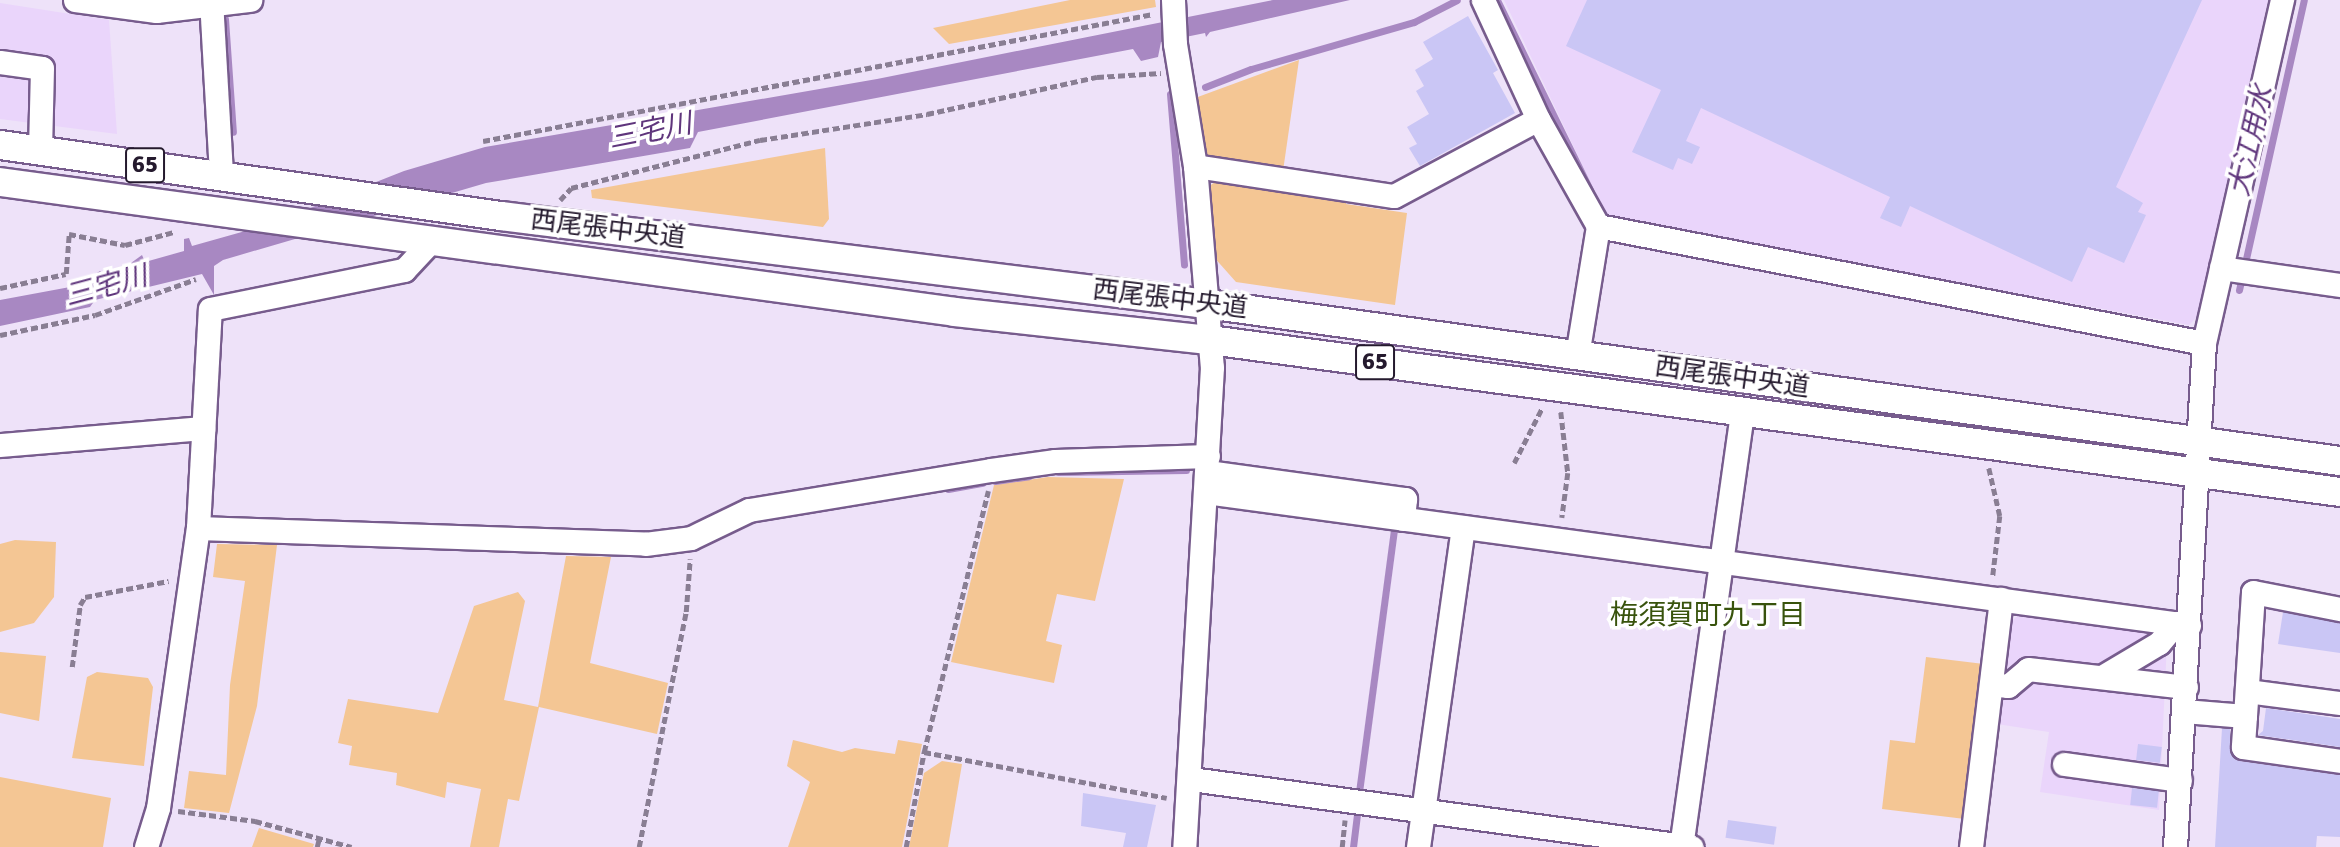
<!DOCTYPE html>
<meta charset="utf-8">
<style>
body{margin:0}
#map{position:relative;width:2340px;height:847px;overflow:hidden;background:#eee2f9;font-family:Signika,"Noto Sans JP",sans-serif}
div>[style]{position:absolute}
.built>*{inset:0;background:#ead5fb}
.green>*{inset:0;background:#f4c694}
.water>*{inset:0;background:#a888c2}
.stream>*{height:7px;margin:-3.5px;padding:0 3.5px;transform-origin:3.5px;border-radius:3.5px;background:#a888c2}
.building>*{inset:0;background:#cac6f5;transform-origin:0 0}
.path>*{height:4.5px;margin-top:-2.25px;transform-origin:0;background:repeating-linear-gradient(90deg,#897e93 0 7px,transparent 0 10.5px)}
.roads{filter:drop-shadow(2px 0 #775c8d) drop-shadow(-2px 0 #775c8d) drop-shadow(0 2px #775c8d) drop-shadow(0 -2px #775c8d)}
.minor>*{height:23px;margin:-11.5px;padding:0 11.5px;transform-origin:11.5px;border-radius:11.5px;background:#fff}
.major>*{height:28px;margin:-14px;padding:0 14px;transform-origin:14px;border-radius:14px;background:#fff}
span{translate:-50% -50%;white-space:nowrap;text-align:center;line-height:1.15;-webkit-text-stroke:7px #fff;paint-order:stroke}
.shield-label span{padding:2px 5px;background:#fff;border:2px solid;border-radius:5px;-webkit-text-stroke-width:0}
.shield-label{font-size:24px;color:#251a2e;font-weight:700}
.street-label{font-size:26px;color:#251a2e}
.water-label{font-size:28px;color:#5f357c;font-style:italic}
.neighbourhood-label{font-size:28px;color:#38530c}
</style>
<div id="map">
<div class="built">
<i style="clip-path:polygon(1504px 0,2268px 0,2200px 314px,2189px 325px,1607px 217px)"></i>
<i style="clip-path:polygon(0 3px,109px 20px,117px 134px,0 119px)"></i>
<i style="clip-path:polygon(2021px 613px,2158px 630px,2167px 643px,2159px 810px,2040px 792px,2049px 732px,1997px 724px,2009px 623px)"></i>
</div>
<div class="green">
<i style="clip-path:polygon(1070px 0,1155px 0,1156px 7px,949px 44px,933px 28px)"></i>
<i style="clip-path:polygon(1299px 60px,1283px 171px,1213px 163px,1200px 152px,1195px 98px)"></i>
<i style="clip-path:polygon(825px 148px,829px 219px,823px 227px,592px 198px,591px 190px)"></i>
<i style="clip-path:polygon(1221px 178px,1346px 195px,1346px 204px,1407px 213px,1395px 305px,1236px 282px,1212px 255px,1205px 189px)"></i>
<i style="clip-path:polygon(1048px 477px,1124px 479px,1095px 601px,1057px 594px,1046px 641px,1062px 645px,1054px 683px,951px 662px,994px 485px)"></i>
<i style="clip-path:polygon(15px 540px,56px 542px,54px 597px,34px 623px,0 632px,0 544px)"></i>
<i style="clip-path:polygon(217px 544px,277px 545px,257px 706px,229px 813px,184px 808px,189px 771px,226px 775px,230px 685px,245px 581px,213px 577px)"></i>
<i style="clip-path:polygon(566px 556px,611px 557px,590px 663px,668px 683px,657px 734px,539px 707px,519px 801px,508px 799px,499px 847px,470px 847px,481px 789px,447px 782px,445px 798px,396px 785px,397px 773px,349px 765px,352px 746px,338px 743px,348px 699px,438px 713px,474px 606px,518px 592px,525px 601px,504px 700px,538px 707px)"></i>
<i style="clip-path:polygon(0 652px,46px 656px,39px 721px,0 713px)"></i>
<i style="clip-path:polygon(1926px 657px,1984px 664px,1965px 819px,1882px 809px,1890px 740px,1915px 743px)"></i>
<i style="clip-path:polygon(97px 672px,148px 678px,153px 687px,144px 766px,72px 758px,87px 677px)"></i>
<i style="clip-path:polygon(793px 740px,842px 752px,855px 748px,895px 754px,898px 740px,922px 744px,902px 847px,788px 847px,810px 782px,787px 766px)"></i>
<i style="clip-path:polygon(942px 761px,962px 764px,948px 847px,909px 847px,924px 773px)"></i>
<i style="clip-path:polygon(0 777px,111px 798px,103px 847px,0 847px)"></i>
<i style="clip-path:polygon(259px 828px,314px 844px,313px 847px,252px 847px)"></i>
</div>
<div class="water">
<i style="clip-path:polygon(1273px 0,1350px 0,1210px 32px,1206px 37px,1205px 33px,1161px 42px,1158px 57px,1141px 61px,1133px 49px,698px 132px,690px 148px,486px 183px,223px 260px,214px 266px,214px 295px,202px 274px,95px 300px,90px 307px,0 326px,0 300px,97px 282px,94px 275px,100px 271px,109px 279px,142px 255px,145px 262px,184px 251px,184px 239px,189px 238px,192px 246px,267px 225px,404px 171px,485px 147px,877px 79px)"></i>
</div>
<div class="stream">
<i style="left:1497px;top:0;width:212px;rotate:63.9deg"></i>
<i style="left:225px;top:19px;width:113px;rotate:86deg"></i>
<i style="left:1205px;top:87px;width:49px;rotate:-21.4deg"></i>
<i style="left:1251px;top:69px;width:170px;rotate:-16.1deg"></i>
<i style="left:1414px;top:22px;width:48px;rotate:-27.1deg"></i>
<i style="left:1170px;top:94px;width:171px;rotate:85.3deg"></i>
<i style="left:2239px;top:290px;width:297px;rotate:-77.4deg"></i>
<i style="left:1058px;top:472px;width:128px;rotate:-0.9deg"></i>
<i style="left:995px;top:481px;width:34px;rotate:-8deg"></i>
<i style="left:948px;top:489px;width:35px;rotate:-10deg"></i>
<i style="left:1359px;top:792px;width:266px;rotate:-82.4deg"></i>
<i style="left:1353px;top:847px;width:34px;rotate:-83deg"></i>
</div>
<div class="building">
<i style="clip-path:polygon(1587px 0,2202px 0,2116px 187px,2143px 203px,2138px 212px,2146px 215px,2124px 263px,2088px 247px,2072px 282px,1910px 206px,1901px 227px,1880px 218px,1890px 197px,1701px 108px,1686px 141px,1700px 147px,1692px 164px,1678px 158px,1673px 170px,1632px 152px,1661px 90px,1566px 46px)"></i>
<i style="clip-path:polygon(1468px 16px,1498px 70px,1493px 73px,1515px 113px,1420px 166px,1409px 148px,1417px 144px,1407px 127px,1429px 114px,1416px 91px,1424px 86px,1415px 70px,1433px 59px,1423px 42px)"></i>
<i style="clip-path:polygon(2283px 612px,2340px 623px,2340px 653px,2278px 644px)"></i>
<i style="clip-path:polygon(2266px 708px,2340px 719px,2340px 747px,2258px 735px,2263px 731px)"></i>
<i style="clip-path:polygon(2222px 728px,2230px 729px,2230px 752px,2240px 761px,2340px 775px,2340px 837px,2317px 836px,2316px 847px,2215px 847px)"></i>
<i style="left:2138px;top:744px;width:24px;height:16px;rotate:7deg"></i>
<i style="left:2132px;top:788px;width:27px;height:17px;rotate:6deg"></i>
<i style="clip-path:polygon(1083px 793px,1156px 805px,1147px 847px,1123px 847px,1126px 833px,1081px 826px)"></i>
<i style="left:1728px;top:820px;width:49px;height:18px;rotate:8deg"></i>
</div>
<div class="path">
<i style="left:483px;top:141px;width:682px;rotate:-10.73deg"></i>
<i style="left:560px;top:200px;width:16px;rotate:-47deg"></i>
<i style="left:571px;top:188px;width:195px;rotate:-14.3deg"></i>
<i style="left:760px;top:140px;width:169px;rotate:-8.8deg"></i>
<i style="left:927px;top:114px;width:174px;rotate:-12.3deg"></i>
<i style="left:1097px;top:77px;width:64px;rotate:-3.6deg"></i>
<i style="left:0;top:288px;width:67px;rotate:-12deg"></i>
<i style="left:66px;top:274px;width:40px;rotate:-85.7deg"></i>
<i style="left:69px;top:234px;width:57px;rotate:11.1deg"></i>
<i style="left:125px;top:245px;width:51px;rotate:-14.9deg"></i>
<i style="left:0;top:335px;width:97px;rotate:-11.9deg"></i>
<i style="left:95px;top:315px;width:107px;rotate:-19.6deg"></i>
<i style="left:1561px;top:412px;width:61px;rotate:83.5deg"></i>
<i style="left:1568px;top:473px;width:45px;rotate:97.6deg"></i>
<i style="left:1514px;top:463px;width:62px;rotate:-63deg"></i>
<i style="left:1989px;top:468px;width:49px;rotate:77.1deg"></i>
<i style="left:2000px;top:516px;width:60px;rotate:96.7deg"></i>
<i style="left:72px;top:667px;width:63px;rotate:-82.6deg"></i>
<i style="left:80px;top:605px;width:9px;rotate:-58deg"></i>
<i style="left:85px;top:597px;width:85px;rotate:-10.9deg"></i>
<i style="left:924px;top:752px;width:247px;rotate:10.7deg"></i>
<i style="left:178px;top:811px;width:78px;rotate:7.4deg"></i>
<i style="left:255px;top:821px;width:100px;rotate:15deg"></i>
<i style="left:317px;top:847px;width:8px;rotate:-76deg"></i>
<i style="left:639px;top:847px;width:240px;rotate:-78.7deg"></i>
<i style="left:686px;top:612px;width:53px;rotate:-85.7deg"></i>
<i style="left:906px;top:847px;width:97px;rotate:-79.3deg"></i>
<i style="left:924px;top:752px;width:269px;rotate:-76.2deg"></i>
<i style="left:1342px;top:847px;width:27px;rotate:-84deg"></i>
</div>
<div class="roads">
<div class="minor">
<i style="left:75px;top:0;width:82px;rotate:7.7deg"></i>
<i style="left:156px;top:11px;width:95px;rotate:-6.7deg"></i>
<i style="left:211px;top:0;width:176px;rotate:86.7deg"></i>
<i style="left:1173px;top:0;width:44px;rotate:87.4deg"></i>
<i style="left:1175px;top:44px;width:124px;rotate:80.7deg"></i>
<i style="left:1195px;top:166px;width:202px;rotate:85.2deg"></i>
<i style="left:1212px;top:367px;width:481px;rotate:93.3deg"></i>
<i style="left:1483px;top:0;width:131px;rotate:65.2deg"></i>
<i style="left:1538px;top:119px;width:123px;rotate:60.7deg"></i>
<i style="left:1598px;top:226px;width:132px;rotate:99.2deg"></i>
<i style="left:0;top:62px;width:42px;rotate:8.1deg"></i>
<i style="left:42px;top:68px;width:83px;rotate:91.4deg"></i>
<i style="left:1195px;top:166px;width:201px;rotate:8.6deg"></i>
<i style="left:1394px;top:196px;width:163px;rotate:-28.1deg"></i>
<i style="left:1598px;top:226px;width:617px;rotate:10.93deg"></i>
<i style="left:2221px;top:268px;width:120px;rotate:8.1deg"></i>
<i style="left:0;top:445px;width:204px;rotate:-4.8deg"></i>
<i style="left:1207px;top:472px;width:200px;rotate:7.8deg"></i>
<i style="left:1405px;top:499px;width:20px;rotate:96deg"></i>
<i style="left:1206px;top:492px;width:992px;rotate:7.71deg"></i>
<i style="left:198px;top:528px;width:447px;rotate:2deg"></i>
<i style="left:645px;top:544px;width:46px;rotate:-7.4deg"></i>
<i style="left:691px;top:538px;width:64px;rotate:-25.8deg"></i>
<i style="left:749px;top:510px;width:245px;rotate:-9.4deg"></i>
<i style="left:991px;top:470px;width:65px;rotate:-8deg"></i>
<i style="left:1055px;top:461px;width:153px;rotate:-1.9deg"></i>
<i style="left:2102px;top:677px;width:66px;rotate:-30.8deg"></i>
<i style="left:2159px;top:643px;width:26px;rotate:-50deg"></i>
<i style="left:1991px;top:684px;width:17px;rotate:7deg"></i>
<i style="left:2008px;top:686px;width:26px;rotate:-40deg"></i>
<i style="left:2028px;top:669px;width:159px;rotate:6.5deg"></i>
<i style="left:2247px;top:691px;width:94px;rotate:7.4deg"></i>
<i style="left:2184px;top:711px;width:61px;rotate:4.7deg"></i>
<i style="left:2245px;top:716px;width:31px;rotate:94deg"></i>
<i style="left:2243px;top:747px;width:98px;rotate:8.2deg"></i>
<i style="left:2245px;top:716px;width:124px;rotate:-86.3deg"></i>
<i style="left:2253px;top:592px;width:89px;rotate:11.1deg"></i>
<i style="left:2064px;top:764px;width:117px;rotate:7.9deg"></i>
<i style="left:1191px;top:779px;width:505px;rotate:7.74deg"></i>
<i style="left:146px;top:847px;width:41px;rotate:-72.9deg"></i>
<i style="left:158px;top:808px;width:283px;rotate:-81.9deg"></i>
<i style="left:198px;top:528px;width:219px;rotate:-86.9deg"></i>
<i style="left:210px;top:309px;width:198px;rotate:-11.4deg"></i>
<i style="left:404px;top:270px;width:40px;rotate:-47deg"></i>
<i style="left:1418px;top:847px;width:323px;rotate:-82deg"></i>
<i style="left:1681px;top:847px;width:440px;rotate:-82deg"></i>
<i style="left:1971px;top:847px;width:250px;rotate:-83.1deg"></i>
<i style="left:2175px;top:847px;width:505px;rotate:-86.71deg"></i>
<i style="left:2204px;top:343px;width:352px;rotate:-77.2deg"></i>
</div>
<div class="major">
<i style="left:0;top:145px;width:506px;rotate:8.07deg"></i>
<i style="left:501px;top:216px;width:711px;rotate:7.11deg"></i>
<i style="left:1207px;top:304px;width:1144px;rotate:7.89deg"></i>
<i style="left:0;top:182px;width:964px;rotate:7.75deg"></i>
<i style="left:955px;top:312px;width:257px;rotate:6.3deg"></i>
<i style="left:1210px;top:340px;width:1140px;rotate:7.66deg"></i>
</div>
</div>
<div class="shield-label">
<span style="left:145px;top:165px">65</span>
<span style="left:1375px;top:362px">65</span>
</div>
<div class="street-label">
<span style="left:608px;top:230px;rotate:7deg">西尾張中央道</span>
<span style="left:1170px;top:300px;rotate:7deg">西尾張中央道</span>
<span style="left:1732px;top:378px;rotate:8deg">西尾張中央道</span>
</div>
<div class="water-label">
<span style="left:650px;top:131px;rotate:-11deg">三宅川</span>
<span style="left:2251px;top:141px;rotate:-77deg">大江用水</span>
<span style="left:106px;top:286px;rotate:-15deg">三宅川</span>
</div>
<div class="neighbourhood-label">
<span style="left:1708px;top:615px">梅須賀町九丁目</span>
</div>
</div>
